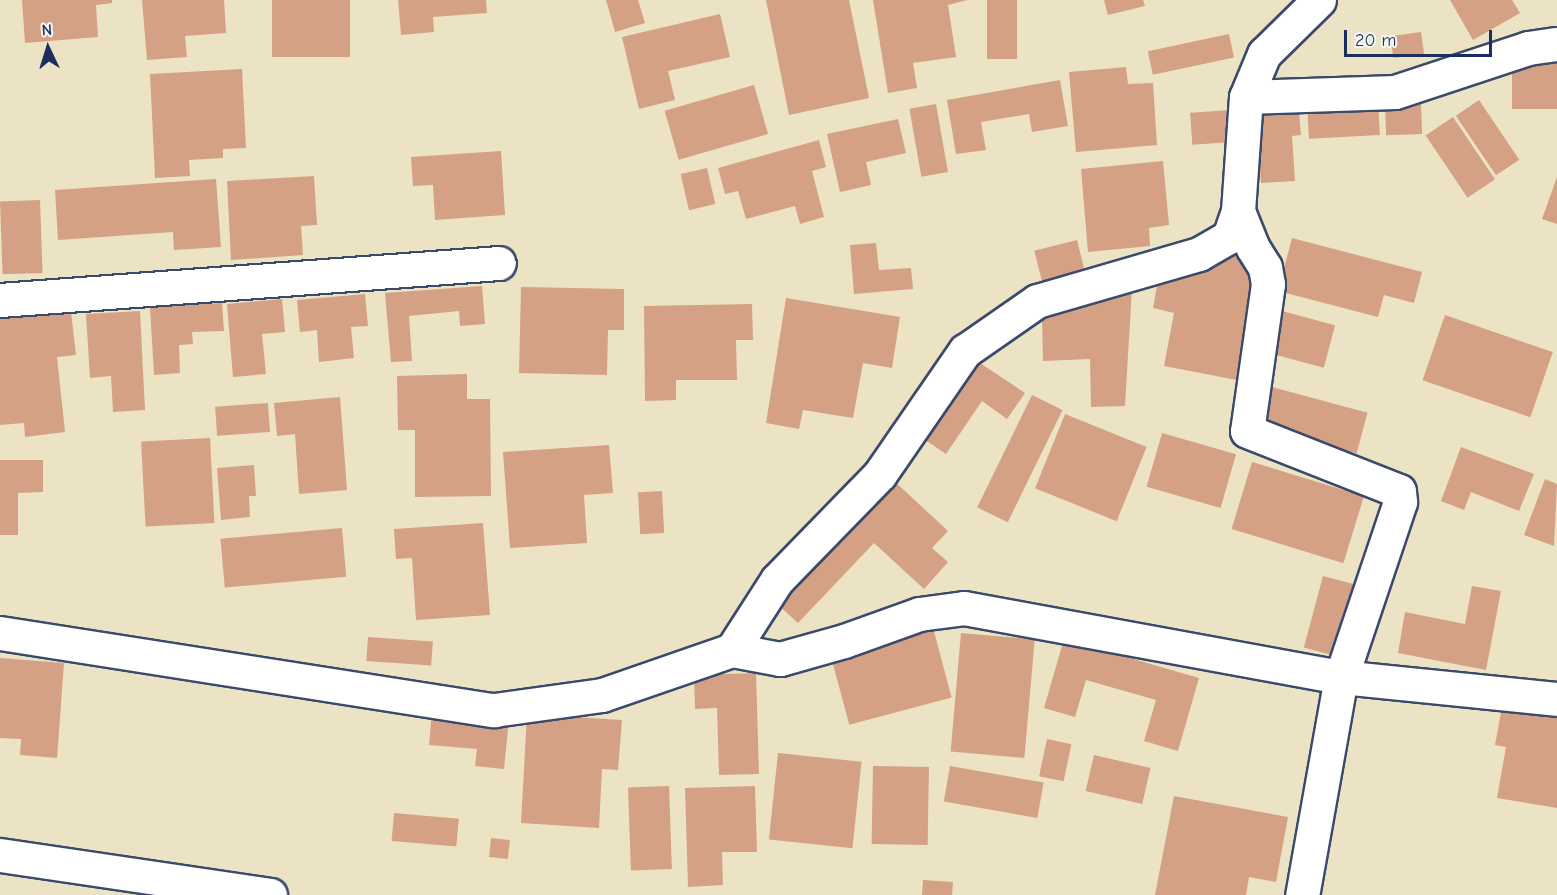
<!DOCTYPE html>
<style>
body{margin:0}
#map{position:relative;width:1557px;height:895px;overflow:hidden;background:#ebe3c4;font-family:"Comic Neue",sans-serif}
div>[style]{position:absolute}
.building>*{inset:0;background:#d5a184;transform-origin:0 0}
.roads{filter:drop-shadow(2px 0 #3a4a6d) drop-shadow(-2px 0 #3a4a6d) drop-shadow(0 2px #3a4a6d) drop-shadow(0 -2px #3a4a6d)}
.street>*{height:33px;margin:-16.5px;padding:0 16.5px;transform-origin:16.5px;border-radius:16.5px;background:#fff}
span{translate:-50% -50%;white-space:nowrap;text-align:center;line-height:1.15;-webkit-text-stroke:4.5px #f6f6f2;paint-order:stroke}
.north{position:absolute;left:18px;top:18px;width:60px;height:60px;-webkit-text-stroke:4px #f6f6f2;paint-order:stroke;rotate:356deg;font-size:16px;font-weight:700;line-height:24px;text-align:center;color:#1b2f5e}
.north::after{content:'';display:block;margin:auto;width:21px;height:27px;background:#1b2f5e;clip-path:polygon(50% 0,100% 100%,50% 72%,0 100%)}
.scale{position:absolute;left:1344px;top:30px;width:148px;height:27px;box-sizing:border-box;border:3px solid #1b2f5e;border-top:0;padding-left:8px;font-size:18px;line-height:21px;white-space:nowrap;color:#1b2f5e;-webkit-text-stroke:4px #f6f6f2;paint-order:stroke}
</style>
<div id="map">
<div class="building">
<i style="clip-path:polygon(22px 0,112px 0,112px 3px,96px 5px,98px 37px,25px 43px)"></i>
<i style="clip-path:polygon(142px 0,224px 0,226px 33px,185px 36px,187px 57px,147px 60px)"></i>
<i style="left:272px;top:0;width:78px;height:57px"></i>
<i style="clip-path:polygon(398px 0,486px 0,487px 13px,433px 17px,434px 32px,401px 35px)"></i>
<i style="clip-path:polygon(606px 0,638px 0,645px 23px,615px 32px)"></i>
<i style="clip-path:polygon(766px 0,849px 0,869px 98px,789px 115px)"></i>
<i style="clip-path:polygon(873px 0,967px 0,948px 5px,956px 57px,913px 63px,917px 88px,888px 93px)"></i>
<i style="left:987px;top:0;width:30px;height:59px"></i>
<i style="clip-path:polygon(1104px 0,1143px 0,1145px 6px,1108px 15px)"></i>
<i style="clip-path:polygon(1450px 0,1512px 0,1520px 13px,1473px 40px)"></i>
<i style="clip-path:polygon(720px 14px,730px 57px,668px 71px,675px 100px,639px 109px,622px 37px)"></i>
<i style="left:1421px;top:32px;width:22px;height:31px;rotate:82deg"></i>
<i style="left:1229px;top:34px;width:24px;height:83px;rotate:78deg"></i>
<i style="left:1557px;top:58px;width:51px;height:45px;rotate:90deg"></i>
<i style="clip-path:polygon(1126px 67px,1128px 84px,1153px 83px,1157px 145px,1076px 152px,1069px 72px)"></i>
<i style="clip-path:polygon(242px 69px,246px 148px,223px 149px,223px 158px,189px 160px,190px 176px,155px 178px,150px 74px)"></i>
<i style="clip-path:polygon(1060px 80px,1068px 126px,1032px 132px,1029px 114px,981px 122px,986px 150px,956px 154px,947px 100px)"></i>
<i style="left:754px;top:85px;width:51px;height:93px;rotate:74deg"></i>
<i style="left:1378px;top:100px;width:35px;height:71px;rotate:87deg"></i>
<i style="left:1479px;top:100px;width:72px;height:28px;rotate:56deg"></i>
<i style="clip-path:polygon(1298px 101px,1301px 135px,1292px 136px,1295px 181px,1261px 183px,1255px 104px)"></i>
<i style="left:1421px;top:102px;width:32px;height:36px;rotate:88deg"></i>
<i style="left:936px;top:104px;width:69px;height:27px;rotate:80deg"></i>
<i style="left:1231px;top:110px;width:32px;height:41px;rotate:86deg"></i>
<i style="left:1453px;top:117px;width:75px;height:33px;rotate:56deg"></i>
<i style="clip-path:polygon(898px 119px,906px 153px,866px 162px,871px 185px,840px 192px,827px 134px)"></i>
<i style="clip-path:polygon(819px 140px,826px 167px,812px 171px,824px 217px,800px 224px,795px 206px,746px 219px,738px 191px,725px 194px,718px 168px)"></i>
<i style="clip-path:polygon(501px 151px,505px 215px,435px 220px,433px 185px,413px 186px,411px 157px)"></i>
<i style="clip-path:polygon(1163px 161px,1169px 225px,1149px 228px,1150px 246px,1088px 252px,1081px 169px)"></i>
<i style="left:707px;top:168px;width:37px;height:27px;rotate:77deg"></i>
<i style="clip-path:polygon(314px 176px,317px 225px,301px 226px,303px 255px,231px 260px,227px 181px)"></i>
<i style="clip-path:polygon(1557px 177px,1557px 224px,1542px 219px)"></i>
<i style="clip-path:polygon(216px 179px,221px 247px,174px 250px,173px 232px,58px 240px,55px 190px)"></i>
<i style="left:40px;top:200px;width:73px;height:40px;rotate:88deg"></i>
<i style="clip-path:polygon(1292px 238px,1422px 272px,1414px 303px,1384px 295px,1378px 317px,1278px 291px)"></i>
<i style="left:1077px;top:240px;width:33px;height:44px;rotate:76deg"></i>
<i style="clip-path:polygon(876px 243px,879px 270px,911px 268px,913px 289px,854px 294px,850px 245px)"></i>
<i style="clip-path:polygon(1241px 253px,1260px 273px,1242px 381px,1164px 366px,1174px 313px,1153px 308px,1158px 280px)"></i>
<i style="clip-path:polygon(482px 286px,485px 324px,460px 326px,459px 311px,409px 316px,412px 361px,391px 362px,385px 293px)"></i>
<i style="clip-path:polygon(521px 287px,624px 289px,624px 330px,608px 330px,607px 375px,519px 373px)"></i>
<i style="clip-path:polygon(1132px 288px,1125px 406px,1091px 407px,1090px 359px,1043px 361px,1042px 318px)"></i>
<i style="clip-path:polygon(365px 294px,368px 326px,351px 327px,354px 358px,319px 362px,317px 330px,300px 332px,297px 300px)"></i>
<i style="clip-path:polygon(786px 298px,900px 317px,892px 368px,863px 363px,853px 418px,803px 410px,799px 429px,766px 423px)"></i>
<i style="clip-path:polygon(282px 299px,285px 332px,262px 334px,266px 374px,233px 377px,227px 304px)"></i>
<i style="clip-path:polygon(222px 303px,224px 331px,192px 332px,193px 344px,179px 345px,180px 373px,154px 375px,150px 307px)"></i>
<i style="clip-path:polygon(752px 304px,753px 340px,736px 340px,737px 380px,676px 380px,676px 400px,645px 401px,644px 306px)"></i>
<i style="clip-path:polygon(140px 311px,145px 410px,113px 412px,111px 376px,90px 378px,86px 314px)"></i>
<i style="left:1282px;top:311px;width:55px;height:44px;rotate:15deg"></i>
<i style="clip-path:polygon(71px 312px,76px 355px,57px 357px,65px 432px,25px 437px,24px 423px,0 425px,0 319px)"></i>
<i style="left:1445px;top:315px;width:114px;height:69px;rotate:19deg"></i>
<i style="clip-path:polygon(971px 357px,1025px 393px,1007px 419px,982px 401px,946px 454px,918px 435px)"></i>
<i style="clip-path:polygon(467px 374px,467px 399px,490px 399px,491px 496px,415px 497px,415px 430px,398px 430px,397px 376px)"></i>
<i style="left:1268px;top:386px;width:103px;height:42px;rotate:15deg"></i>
<i style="left:1032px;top:395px;width:34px;height:125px;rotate:26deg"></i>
<i style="clip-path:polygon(340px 397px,347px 490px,299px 494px,295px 434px,277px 436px,274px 403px)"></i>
<i style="left:268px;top:403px;width:29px;height:53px;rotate:86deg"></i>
<i style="left:1065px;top:414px;width:88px;height:80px;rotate:22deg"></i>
<i style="left:1162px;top:433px;width:77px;height:56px;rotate:16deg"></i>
<i style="left:210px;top:438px;width:85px;height:69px;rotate:87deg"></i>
<i style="clip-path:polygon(609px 445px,613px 493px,584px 495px,587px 543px,510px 548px,503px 452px)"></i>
<i style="clip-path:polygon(1461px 447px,1534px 474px,1519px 511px,1471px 492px,1464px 510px,1441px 501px)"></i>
<i style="clip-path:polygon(0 460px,43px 460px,43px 492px,18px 493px,18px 535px,0 535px)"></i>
<i style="left:1252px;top:462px;width:117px;height:70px;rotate:17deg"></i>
<i style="clip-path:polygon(254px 465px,256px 496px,249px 496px,250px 517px,221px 520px,217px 468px)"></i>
<i style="clip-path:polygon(892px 479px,948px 531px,932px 548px,948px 562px,924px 589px,874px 543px,798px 623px,776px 603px)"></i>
<i style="clip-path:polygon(1545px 479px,1557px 484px,1554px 546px,1524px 535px)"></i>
<i style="left:662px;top:491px;width:42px;height:24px;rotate:87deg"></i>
<i style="clip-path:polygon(483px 523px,490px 615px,416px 620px,412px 558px,396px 559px,394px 529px)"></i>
<i style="left:342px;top:528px;width:49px;height:122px;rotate:85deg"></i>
<i style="left:1323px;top:576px;width:42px;height:74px;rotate:15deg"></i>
<i style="clip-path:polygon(1472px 586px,1501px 591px,1486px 670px,1398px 653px,1405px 612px,1465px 624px)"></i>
<i style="left:932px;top:624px;width:76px;height:106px;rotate:75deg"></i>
<i style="left:961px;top:633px;width:74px;height:119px;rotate:5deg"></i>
<i style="left:368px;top:637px;width:65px;height:24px;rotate:4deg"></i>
<i style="clip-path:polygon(1064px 639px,1199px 678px,1178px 751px,1144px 741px,1156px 700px,1086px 680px,1075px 717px,1044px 708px)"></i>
<i style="clip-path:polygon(0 658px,64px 663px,57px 758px,20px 755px,21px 739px,0 738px)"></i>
<i style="clip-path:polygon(756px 673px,759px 774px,719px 775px,717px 708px,695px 709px,694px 675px)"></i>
<i style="clip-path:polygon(1502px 707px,1557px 717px,1557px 808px,1497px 798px,1506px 747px,1495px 745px)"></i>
<i style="clip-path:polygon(432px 711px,509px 719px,504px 769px,475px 766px,477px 749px,429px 745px)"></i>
<i style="clip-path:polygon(527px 714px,622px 720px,618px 770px,602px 769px,599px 828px,521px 823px)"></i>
<i style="left:1047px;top:739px;width:25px;height:38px;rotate:12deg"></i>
<i style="left:778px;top:753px;width:84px;height:87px;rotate:6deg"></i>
<i style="left:1094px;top:755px;width:58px;height:37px;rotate:13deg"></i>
<i style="left:873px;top:766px;width:56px;height:78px;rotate:1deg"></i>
<i style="left:950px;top:766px;width:95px;height:36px;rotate:10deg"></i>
<i style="left:669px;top:786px;width:83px;height:41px;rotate:88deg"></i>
<i style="clip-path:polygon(755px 786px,757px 852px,722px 852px,723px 885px,688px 887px,685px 788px)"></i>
<i style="clip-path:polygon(1174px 796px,1288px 817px,1276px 882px,1249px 877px,1246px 895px,1155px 895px)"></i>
<i style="left:394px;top:813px;width:65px;height:28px;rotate:5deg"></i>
<i style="left:491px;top:838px;width:19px;height:19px;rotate:6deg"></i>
<i style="left:923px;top:880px;width:30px;height:15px;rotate:4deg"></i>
</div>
<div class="roads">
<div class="street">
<i style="left:1246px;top:97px;width:149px;rotate:-1.9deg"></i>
<i style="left:1395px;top:92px;width:140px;rotate:-18.3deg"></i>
<i style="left:1528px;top:48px;width:29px;rotate:-8deg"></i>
<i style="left:1238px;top:211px;width:40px;rotate:68deg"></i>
<i style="left:1253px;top:248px;width:22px;rotate:58deg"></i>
<i style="left:1265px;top:267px;width:17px;rotate:80deg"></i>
<i style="left:1268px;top:284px;width:148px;rotate:98.1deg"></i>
<i style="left:1247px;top:431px;width:163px;rotate:21.5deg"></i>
<i style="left:1399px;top:491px;width:11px;rotate:85deg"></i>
<i style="left:1400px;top:502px;width:185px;rotate:108.6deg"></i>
<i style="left:1341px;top:677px;width:221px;rotate:100.1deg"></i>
<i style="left:0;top:300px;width:500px;rotate:-4.24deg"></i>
<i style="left:0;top:633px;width:500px;rotate:8.9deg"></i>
<i style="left:494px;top:710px;width:109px;rotate:-7.9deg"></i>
<i style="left:602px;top:695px;width:138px;rotate:-19.1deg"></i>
<i style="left:732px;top:650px;width:49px;rotate:10.6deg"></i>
<i style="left:780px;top:659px;width:66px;rotate:-15.7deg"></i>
<i style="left:844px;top:641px;width:80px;rotate:-19.8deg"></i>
<i style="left:919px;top:614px;width:45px;rotate:-7.6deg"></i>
<i style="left:964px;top:608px;width:383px;rotate:10.4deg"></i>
<i style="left:1341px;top:677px;width:217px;rotate:5.8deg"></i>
<i style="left:732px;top:650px;width:83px;rotate:-57.3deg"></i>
<i style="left:777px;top:580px;width:148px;rotate:-45.8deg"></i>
<i style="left:880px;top:474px;width:150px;rotate:-55.4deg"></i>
<i style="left:965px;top:351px;width:88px;rotate:-34.8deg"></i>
<i style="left:1037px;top:301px;width:169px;rotate:-16.2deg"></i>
<i style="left:1199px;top:254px;width:34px;rotate:-30deg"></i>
<i style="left:1229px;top:237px;width:28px;rotate:-71deg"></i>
<i style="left:1238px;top:211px;width:114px;rotate:-86deg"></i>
<i style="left:1246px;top:97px;width:47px;rotate:-67.3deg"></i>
<i style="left:1264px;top:54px;width:77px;rotate:-44.5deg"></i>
<i style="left:0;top:855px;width:273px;rotate:8.4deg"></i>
</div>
</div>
<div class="north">N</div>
<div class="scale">20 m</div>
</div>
